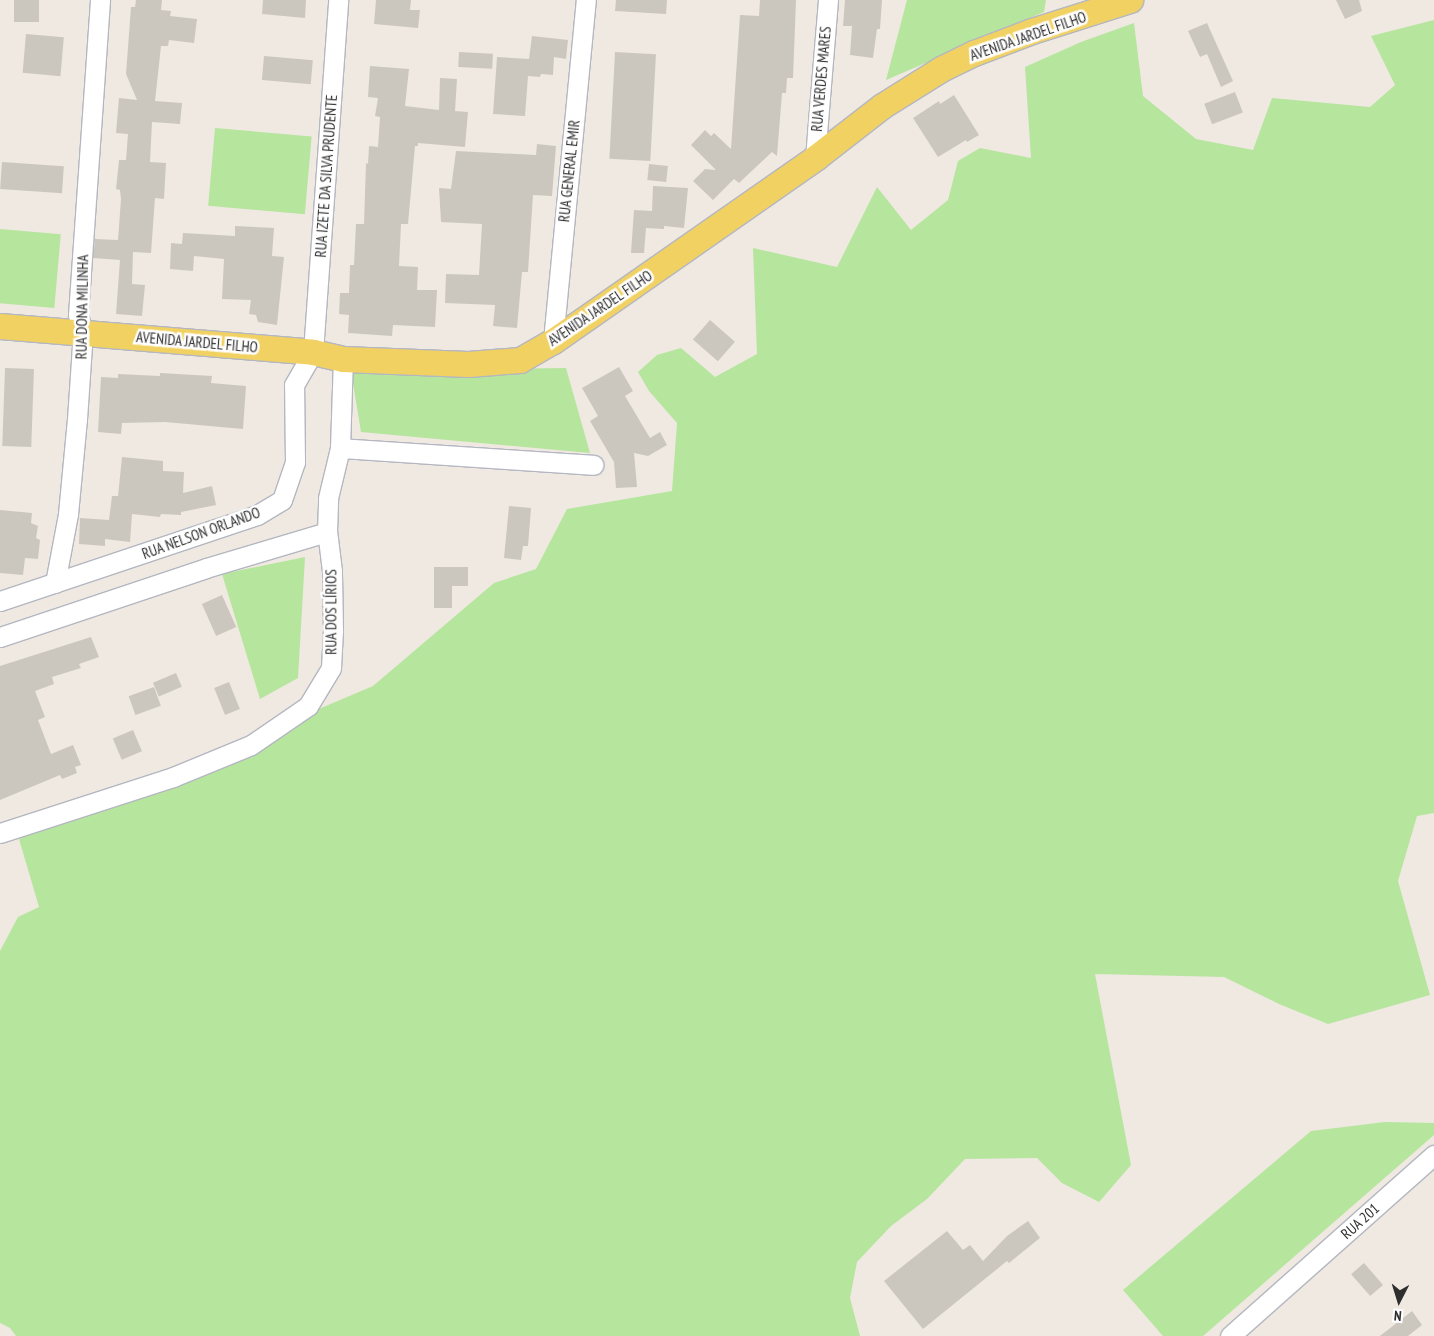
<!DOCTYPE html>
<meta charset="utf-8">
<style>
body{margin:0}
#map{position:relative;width:1434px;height:1336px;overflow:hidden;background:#efe9e1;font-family:"PT Sans Narrow",sans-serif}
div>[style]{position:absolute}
.green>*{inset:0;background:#b6e59e;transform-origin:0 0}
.building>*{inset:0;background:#cbc7bf;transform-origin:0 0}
.roads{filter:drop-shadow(1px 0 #b4b7c1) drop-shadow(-1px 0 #b4b7c1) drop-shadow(0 1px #b4b7c1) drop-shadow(0 -1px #b4b7c1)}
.minor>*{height:19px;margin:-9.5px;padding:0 9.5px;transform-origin:9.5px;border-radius:9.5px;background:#fff}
.major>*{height:25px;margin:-12.5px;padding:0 12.5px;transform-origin:12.5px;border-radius:12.5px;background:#f2d163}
span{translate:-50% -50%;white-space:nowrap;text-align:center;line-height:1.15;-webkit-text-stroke:5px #fff;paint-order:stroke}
.street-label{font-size:15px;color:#2e2e2e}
.north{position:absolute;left:1374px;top:1276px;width:50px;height:50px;-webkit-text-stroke:4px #fff;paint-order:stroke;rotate:185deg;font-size:14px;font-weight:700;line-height:20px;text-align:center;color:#2e2e2e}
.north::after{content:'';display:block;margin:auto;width:18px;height:22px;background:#2e2e2e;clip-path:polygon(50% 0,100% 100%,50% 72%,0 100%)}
</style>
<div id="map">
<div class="green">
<i style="clip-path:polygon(907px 0,1046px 0,1044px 12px,886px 80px)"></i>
<i style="clip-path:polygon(1434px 20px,1434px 813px,1417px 816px,1398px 881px,1430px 995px,1328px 1024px,1279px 1004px,1224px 977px,1095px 974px,1131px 1165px,1099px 1202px,1062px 1183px,1037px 1158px,965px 1159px,927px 1199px,891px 1226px,857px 1262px,850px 1298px,860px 1336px,16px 1336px,10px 1328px,0 1323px,0 951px,18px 917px,39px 907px,19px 839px,102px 801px,373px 686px,494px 583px,536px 569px,567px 509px,672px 491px,677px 423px,649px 391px,638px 372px,657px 355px,681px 348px,715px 377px,757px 354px,753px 248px,837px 267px,877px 187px,911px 230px,948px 200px,958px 161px,980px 148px,1031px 158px,1025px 67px,1081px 42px,1134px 23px,1143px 96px,1196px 139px,1253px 150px,1272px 98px,1370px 107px,1395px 85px,1371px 36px)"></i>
<i style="left:215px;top:128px;width:97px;height:78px;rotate:5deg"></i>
<i style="left:0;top:229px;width:61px;height:74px;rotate:5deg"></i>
<i style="clip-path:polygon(566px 368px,590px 453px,361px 432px,351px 371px)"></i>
<i style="clip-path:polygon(305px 557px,298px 678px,260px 699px,222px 574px)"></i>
<i style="clip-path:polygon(1385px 1122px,1434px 1123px,1434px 1135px,1203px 1336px,1163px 1336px,1123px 1290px,1311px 1131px)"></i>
</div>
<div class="building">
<i style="left:14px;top:0;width:25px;height:22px"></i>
<i style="clip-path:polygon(136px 0,162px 0,161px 10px,171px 11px,170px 16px,197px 19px,194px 43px,169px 40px,168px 46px,161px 46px,155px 101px,182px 103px,180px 124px,152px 122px,150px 162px,166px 163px,164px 199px,155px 198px,151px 253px,133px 252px,132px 284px,145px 285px,142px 316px,116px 314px,120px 260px,93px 258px,95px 239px,118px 240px,121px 199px,120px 190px,116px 189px,119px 160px,126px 160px,128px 134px,116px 133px,119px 98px,137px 100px,126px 74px,131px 7px,135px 7px)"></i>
<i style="clip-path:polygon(263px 0,306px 0,305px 18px,262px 14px)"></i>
<i style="clip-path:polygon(376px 0,411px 0,410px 10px,420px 10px,418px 28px,374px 24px)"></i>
<i style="clip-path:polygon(616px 0,667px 0,666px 14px,615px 11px)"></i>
<i style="clip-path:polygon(760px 0,796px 0,793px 78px,787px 78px,786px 93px,782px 93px,777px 156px,772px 152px,739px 183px,734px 179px,713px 200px,693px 181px,705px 169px,716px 170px,691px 145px,705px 130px,711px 136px,714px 133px,731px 149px,740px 15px,759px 16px)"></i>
<i style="clip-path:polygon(845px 0,882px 0,880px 29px,877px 29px,873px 58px,850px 55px,852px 26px,843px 26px)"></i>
<i style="clip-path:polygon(1336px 0,1359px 0,1362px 11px,1345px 19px)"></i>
<i style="clip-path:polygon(1207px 23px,1233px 81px,1221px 87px,1207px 54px,1200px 57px,1188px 31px)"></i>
<i style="left:26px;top:34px;width:38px;height:39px;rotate:5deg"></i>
<i style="clip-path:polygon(532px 36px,568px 40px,566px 59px,554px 57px,553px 75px,541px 74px,540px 77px,528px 76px,525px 116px,493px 114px,497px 57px,529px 59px)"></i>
<i style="left:459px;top:52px;width:34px;height:15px;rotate:3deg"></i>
<i style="left:615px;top:52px;width:41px;height:107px;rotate:3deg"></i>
<i style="left:264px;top:56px;width:49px;height:24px;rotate:5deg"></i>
<i style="clip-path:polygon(370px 66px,409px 69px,405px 106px,439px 110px,440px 78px,457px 79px,455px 111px,468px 112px,465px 147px,418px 143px,418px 146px,415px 146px,408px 224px,401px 224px,399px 266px,418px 267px,417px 290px,437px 290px,435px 327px,393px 325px,392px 336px,348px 333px,349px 315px,339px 314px,340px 293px,349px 293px,350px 265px,354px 265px,356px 224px,364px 224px,366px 163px,368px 164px,369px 146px,378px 147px,380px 117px,375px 116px,378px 98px,368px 97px)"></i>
<i style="left:1235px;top:92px;width:22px;height:33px;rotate:69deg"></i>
<i style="clip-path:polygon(954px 95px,979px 135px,967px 142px,966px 140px,938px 157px,913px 118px,939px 101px,940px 104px)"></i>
<i style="clip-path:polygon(537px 144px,556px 146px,552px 196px,533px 195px,528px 272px,522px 272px,517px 328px,493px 326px,495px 305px,445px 303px,446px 274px,479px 275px,482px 224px,441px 222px,439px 188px,451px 189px,456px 151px,536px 155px)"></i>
<i style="left:2px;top:162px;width:62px;height:27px;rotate:4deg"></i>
<i style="left:649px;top:164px;width:19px;height:16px;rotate:6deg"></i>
<i style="clip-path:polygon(653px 186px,688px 188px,684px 228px,664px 226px,664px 229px,646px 228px,644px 253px,631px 253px,634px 210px,652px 211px)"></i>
<i style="clip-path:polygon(235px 226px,274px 228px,272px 256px,284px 257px,277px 325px,258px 322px,256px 315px,249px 314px,251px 300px,222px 299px,224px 259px,194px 256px,193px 271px,170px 269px,171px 243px,182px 244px,183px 233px,235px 236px)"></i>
<i style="left:710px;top:320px;width:33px;height:26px;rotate:41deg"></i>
<i style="clip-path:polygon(619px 367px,633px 391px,625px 396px,650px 438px,660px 432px,667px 445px,648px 456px,634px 453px,637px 487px,616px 488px,614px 462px,590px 421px,598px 416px,582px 388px)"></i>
<i style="left:5px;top:368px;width:29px;height:78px;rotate:2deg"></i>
<i style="clip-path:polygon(160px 373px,212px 376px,211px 383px,246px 386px,243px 429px,165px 422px,122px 423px,121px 434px,98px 432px,101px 377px,118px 378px,118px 374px,160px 376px)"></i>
<i style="clip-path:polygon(122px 457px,163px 461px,163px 471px,184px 472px,183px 493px,212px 486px,216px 505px,181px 512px,181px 515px,161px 514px,160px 517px,132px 514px,130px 542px,105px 539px,105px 546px,79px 544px,80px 518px,109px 520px,112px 496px,118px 496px)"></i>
<i style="clip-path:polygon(509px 506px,531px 508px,528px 546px,523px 546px,521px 560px,504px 558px)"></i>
<i style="clip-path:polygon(0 510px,32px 513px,31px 523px,38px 526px,36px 538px,40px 540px,38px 559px,25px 558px,23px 575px,0 573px)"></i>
<i style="clip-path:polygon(434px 567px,468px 567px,468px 586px,452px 586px,452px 608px,434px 608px)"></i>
<i style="left:222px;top:595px;width:35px;height:22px;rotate:66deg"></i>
<i style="clip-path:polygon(91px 637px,99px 657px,79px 664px,81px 668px,52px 677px,54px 684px,35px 691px,45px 717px,38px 720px,51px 754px,73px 745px,81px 765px,75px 767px,77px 773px,62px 779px,60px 775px,0 800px,0 666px)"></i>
<i style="left:176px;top:673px;width:15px;height:25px;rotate:67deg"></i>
<i style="left:229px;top:682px;width:29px;height:16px;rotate:68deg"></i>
<i style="left:154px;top:687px;width:20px;height:27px;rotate:70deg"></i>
<i style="left:133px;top:730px;width:23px;height:22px;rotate:67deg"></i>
<i style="clip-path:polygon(1028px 1221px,1040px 1238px,1009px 1263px,1007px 1261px,923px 1329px,884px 1281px,947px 1231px,963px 1250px,970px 1245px,983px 1261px,1007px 1236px)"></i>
<i style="left:1364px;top:1263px;width:29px;height:17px;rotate:49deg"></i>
<i style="clip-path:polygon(1412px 1311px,1422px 1325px,1408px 1336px,1380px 1336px)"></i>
</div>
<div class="roads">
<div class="minor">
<i style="left:815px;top:158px;width:159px;rotate:-85.3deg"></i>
<i style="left:553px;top:341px;width:343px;rotate:-84.5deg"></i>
<i style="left:340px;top:448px;width:254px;rotate:3.8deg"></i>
<i style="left:55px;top:583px;width:70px;rotate:-79.3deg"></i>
<i style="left:68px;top:514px;width:95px;rotate:-84.6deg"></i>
<i style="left:77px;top:419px;width:87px;rotate:-86.1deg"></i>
<i style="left:83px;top:332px;width:18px;rotate:-106deg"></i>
<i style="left:78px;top:315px;width:316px;rotate:-86deg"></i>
<i style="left:0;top:601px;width:271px;rotate:-18.5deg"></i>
<i style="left:257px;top:515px;width:29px;rotate:-31deg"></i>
<i style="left:282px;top:500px;width:40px;rotate:-71.1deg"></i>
<i style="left:295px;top:462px;width:77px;rotate:-90.7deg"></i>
<i style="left:294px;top:385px;width:38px;rotate:-60deg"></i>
<i style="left:313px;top:352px;width:353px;rotate:-85.9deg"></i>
<i style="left:0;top:637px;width:217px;rotate:-18.5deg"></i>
<i style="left:206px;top:568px;width:126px;rotate:-16.6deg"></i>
<i style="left:0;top:833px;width:182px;rotate:-17.9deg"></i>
<i style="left:173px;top:777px;width:84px;rotate:-22.3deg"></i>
<i style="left:251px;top:745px;width:69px;rotate:-34.4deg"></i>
<i style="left:308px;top:706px;width:44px;rotate:-58.8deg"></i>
<i style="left:331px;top:668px;width:37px;rotate:-87deg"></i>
<i style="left:333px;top:631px;width:60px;rotate:-91deg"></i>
<i style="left:332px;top:571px;width:39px;rotate:-97deg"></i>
<i style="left:327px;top:532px;width:34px;rotate:-88deg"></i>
<i style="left:328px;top:498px;width:51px;rotate:-76.5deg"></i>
<i style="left:340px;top:448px;width:89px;rotate:-88.1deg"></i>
<i style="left:1230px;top:1336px;width:273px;rotate:-41.6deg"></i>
</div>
<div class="major">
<i style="left:0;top:326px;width:314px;rotate:4.7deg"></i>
<i style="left:313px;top:352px;width:31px;rotate:13deg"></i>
<i style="left:343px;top:359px;width:125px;rotate:2.3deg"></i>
<i style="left:468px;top:364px;width:52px;rotate:-4.4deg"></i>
<i style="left:520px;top:360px;width:38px;rotate:-30deg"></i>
<i style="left:553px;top:341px;width:320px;rotate:-34.9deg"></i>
<i style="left:815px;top:158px;width:85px;rotate:-37.8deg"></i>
<i style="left:882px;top:106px;width:70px;rotate:-32.1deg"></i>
<i style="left:941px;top:69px;width:37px;rotate:-26deg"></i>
<i style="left:974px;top:53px;width:62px;rotate:-20.8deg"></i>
<i style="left:1032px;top:31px;width:103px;rotate:-17.6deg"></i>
</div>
</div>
<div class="street-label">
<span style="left:1028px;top:36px;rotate:-19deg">AVENIDA JARDEL FILHO</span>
<span style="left:821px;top:79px;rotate:-85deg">RUA VERDES MARES</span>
<span style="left:569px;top:171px;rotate:-84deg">RUA GENERAL EMIR</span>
<span style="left:326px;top:176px;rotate:-86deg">RUA IZETE DA SILVA PRUDENTE</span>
<span style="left:82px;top:307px;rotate:-89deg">RUA DONA MILINHA</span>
<span style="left:600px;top:308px;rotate:-34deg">AVENIDA JARDEL FILHO</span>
<span style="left:197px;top:342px;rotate:5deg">AVENIDA JARDEL FILHO</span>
<span style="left:201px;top:533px;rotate:-20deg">RUA NELSON ORLANDO</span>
<span style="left:331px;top:612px;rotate:-90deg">RUA DOS LÍRIOS</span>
<span style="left:1360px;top:1221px;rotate:-42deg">RUA 201</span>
</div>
<div class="north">N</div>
</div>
